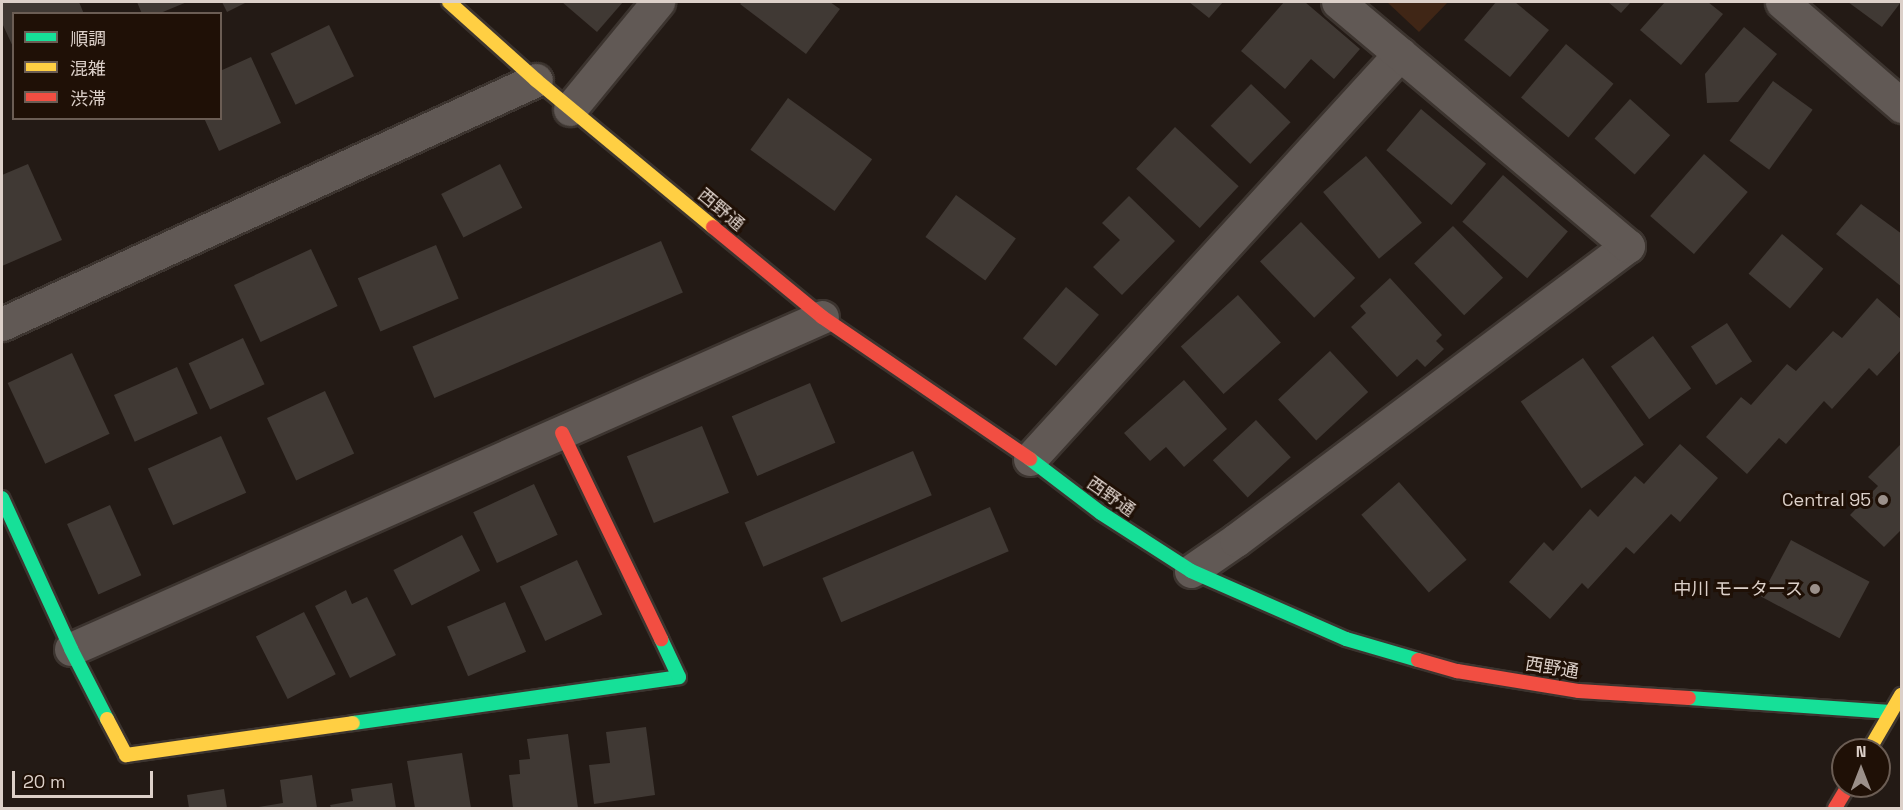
<!DOCTYPE html>
<meta charset="utf-8">
<style>
body{margin:0}
#map{position:relative;width:1903px;height:810px;overflow:hidden;background:#231a15;font-family:"Space Grotesk","Noto Sans JP",sans-serif}
div>[style]{position:absolute}
.green>*{inset:0;background:#402616}
.building>*{inset:0;background:#403934;transform-origin:0 0}
.roads{filter:drop-shadow(2px 0 #3c342f) drop-shadow(-2px 0 #3c342f) drop-shadow(0 2px #3c342f) drop-shadow(0 -2px #3c342f)}
.street>*{height:33px;margin:-16.5px;padding:0 16.5px;transform-origin:16.5px;border-radius:16.5px;background:#615955}
.fast>*{height:14px;margin:-7px;padding:0 7px;transform-origin:7px;border-radius:7px;background:#16e098}
.slow>*{height:14px;margin:-7px;padding:0 7px;transform-origin:7px;border-radius:7px;background:#ffcf43}
.jam>*{height:14px;margin:-7px;padding:0 7px;transform-origin:7px;border-radius:7px;background:#f24e42}
.dots>*{width:16px;height:16px;translate:-50% -50%;box-sizing:border-box;border:3px solid #1f1006;border-radius:50%}
span{translate:-50% -50%;white-space:nowrap;text-align:center;line-height:1.15;-webkit-text-stroke:6px #1f1006;paint-order:stroke}
.street-label{font-size:18px;color:#dcd0c9}
.poi-label{font-size:18px;color:#dcd0c9}
.right{translate:-100% -50%;text-align:right}
.frame{position:absolute;inset:0;border:3px solid #dcd0c9;pointer-events:none}
.legend{position:absolute;left:12px;top:12px;width:210px;height:108px;box-sizing:border-box;background:#1f1006;border:2px solid #6b5d54;margin:0;padding:8px 10px;list-style:none;font-size:18px;color:#dcd0c9}
.legend li{display:flex;align-items:center;gap:12px;height:30px}
.legend b{width:30px;border:2px solid #6b5d54}
.north{position:absolute;left:1831px;top:738px;width:60px;height:60px;box-sizing:border-box;background:#1f1006;border:2px solid #6b5d54;border-radius:50%;rotate:0deg;font-size:16px;font-weight:700;line-height:24px;text-align:center;color:#dcd0c9}
.north::after{content:'';display:block;margin:auto;width:21px;height:27px;background:#9b908a;clip-path:polygon(50% 0,100% 100%,50% 72%,0 100%)}
.scale{position:absolute;left:12px;top:771px;width:141px;height:27px;box-sizing:border-box;border:3px solid #dcd0c9;border-top:0;padding-left:8px;font-size:18px;line-height:21px;white-space:nowrap;color:#dcd0c9;-webkit-text-stroke:4px #1f1006;paint-order:stroke}
</style>
<div id="map">
<div class="green">
<i style="clip-path:polygon(1387px 2px,1448px 2px,1419px 32px)"></i>
</div>
<div class="building">
<i style="clip-path:polygon(2px 2px,79px 2px,84px 14px,14px 14px,14px 49px,2px 23px)"></i>
<i style="clip-path:polygon(137px 2px,187px 2px,158px 14px,142px 14px)"></i>
<i style="clip-path:polygon(222px 2px,247px 2px,227px 12px)"></i>
<i style="clip-path:polygon(562px 2px,623px 2px,597px 32px)"></i>
<i style="clip-path:polygon(742px 2px,830px 2px,840px 9px,806px 54px,740px 4px)"></i>
<i style="clip-path:polygon(1189px 2px,1223px 2px,1209px 18px)"></i>
<i style="clip-path:polygon(1284px 2px,1305px 2px,1360px 49px,1334px 79px,1311px 59px,1285px 89px,1241px 51px)"></i>
<i style="clip-path:polygon(1496px 2px,1515px 2px,1549px 30px,1510px 77px,1464px 40px)"></i>
<i style="clip-path:polygon(1608px 2px,1631px 2px,1621px 13px)"></i>
<i style="clip-path:polygon(1665px 2px,1708px 2px,1723px 14px,1681px 65px,1640px 30px)"></i>
<i style="clip-path:polygon(1848px 2px,1901px 2px,1882px 27px)"></i>
<i style="left:329px;top:25px;width:57px;height:65px;rotate:64deg"></i>
<i style="clip-path:polygon(1744px 27px,1777px 54px,1738px 102px,1707px 103px,1705px 74px)"></i>
<i style="left:1566px;top:44px;width:62px;height:70px;rotate:40deg"></i>
<i style="clip-path:polygon(251px 57px,281px 123px,219px 151px,204px 118px,220px 118px,220px 71px)"></i>
<i style="left:1773px;top:81px;width:49px;height:74px;rotate:36deg"></i>
<i style="left:1251px;top:84px;width:55px;height:58px;rotate:44deg"></i>
<i style="left:788px;top:98px;width:104px;height:64px;rotate:36deg"></i>
<i style="left:1630px;top:99px;width:54px;height:53px;rotate:42deg"></i>
<i style="left:1421px;top:109px;width:85px;height:54px;rotate:40deg"></i>
<i style="left:1175px;top:127px;width:87px;height:57px;rotate:43deg"></i>
<i style="left:1704px;top:154px;width:58px;height:82px;rotate:41deg"></i>
<i style="left:1366px;top:156px;width:87px;height:56px;rotate:50deg"></i>
<i style="clip-path:polygon(28px 164px,62px 240px,2px 266px,2px 175px)"></i>
<i style="left:500px;top:164px;width:49px;height:66px;rotate:63deg"></i>
<i style="left:1503px;top:175px;width:86px;height:62px;rotate:41deg"></i>
<i style="left:956px;top:195px;width:74px;height:52px;rotate:36deg"></i>
<i style="clip-path:polygon(1129px 196px,1175px 241px,1122px 295px,1093px 267px,1120px 240px,1102px 223px)"></i>
<i style="clip-path:polygon(1861px 204px,1902px 234px,1902px 287px,1836px 234px)"></i>
<i style="left:1301px;top:222px;width:78px;height:57px;rotate:46deg"></i>
<i style="left:1453px;top:226px;width:72px;height:54px;rotate:46deg"></i>
<i style="left:1782px;top:234px;width:54px;height:52px;rotate:40deg"></i>
<i style="left:661px;top:241px;width:56px;height:270px;rotate:67deg"></i>
<i style="left:436px;top:245px;width:58px;height:85px;rotate:67deg"></i>
<i style="left:311px;top:249px;width:63px;height:85px;rotate:65deg"></i>
<i style="clip-path:polygon(1390px 278px,1442px 335px,1436px 341px,1444px 349px,1425px 367px,1417px 359px,1397px 377px,1351px 327px,1366px 313px,1360px 306px)"></i>
<i style="left:1066px;top:287px;width:43px;height:67px;rotate:40deg"></i>
<i style="left:1238px;top:295px;width:64px;height:77px;rotate:48deg"></i>
<i style="clip-path:polygon(1877px 298px,1902px 320px,1902px 349px,1877px 376px,1869px 368px,1832px 409px,1824px 401px,1786px 444px,1779px 438px,1747px 474px,1706px 437px,1741px 397px,1751px 405px,1787px 364px,1796px 371px,1833px 331px,1842px 338px)"></i>
<i style="left:1727px;top:323px;width:46px;height:43px;rotate:57deg"></i>
<i style="left:1653px;top:336px;width:65px;height:52px;rotate:54deg"></i>
<i style="left:243px;top:338px;width:51px;height:60px;rotate:65deg"></i>
<i style="left:1330px;top:351px;width:56px;height:71px;rotate:47deg"></i>
<i style="left:72px;top:353px;width:89px;height:71px;rotate:65deg"></i>
<i style="left:1583px;top:358px;width:106px;height:76px;rotate:55deg"></i>
<i style="left:177px;top:367px;width:51px;height:69px;rotate:66deg"></i>
<i style="clip-path:polygon(1184px 380px,1227px 429px,1184px 467px,1166px 447px,1150px 461px,1124px 433px)"></i>
<i style="left:810px;top:383px;width:65px;height:85px;rotate:67deg"></i>
<i style="left:325px;top:391px;width:69px;height:64px;rotate:65deg"></i>
<i style="left:1256px;top:420px;width:51px;height:59px;rotate:47deg"></i>
<i style="left:702px;top:426px;width:72px;height:81px;rotate:68deg"></i>
<i style="left:221px;top:436px;width:62px;height:80px;rotate:66deg"></i>
<i style="clip-path:polygon(1902px 443px,1902px 529px,1884px 547px,1850px 515px,1878px 486px,1868px 477px)"></i>
<i style="clip-path:polygon(1680px 444px,1718px 478px,1680px 522px,1671px 514px,1634px 554px,1626px 547px,1588px 589px,1582px 583px,1550px 619px,1509px 582px,1544px 542px,1553px 551px,1590px 509px,1598px 517px,1635px 476px,1644px 484px)"></i>
<i style="left:913px;top:451px;width:48px;height:183px;rotate:67deg"></i>
<i style="left:1399px;top:482px;width:103px;height:50px;rotate:49deg"></i>
<i style="left:534px;top:484px;width:56px;height:67px;rotate:65deg"></i>
<i style="left:110px;top:505px;width:77px;height:47px;rotate:66deg"></i>
<i style="left:990px;top:507px;width:48px;height:182px;rotate:67deg"></i>
<i style="left:462px;top:535px;width:40px;height:77px;rotate:63deg"></i>
<i style="left:1791px;top:540px;width:89px;height:64px;rotate:28deg"></i>
<i style="left:577px;top:560px;width:60px;height:63px;rotate:65deg"></i>
<i style="clip-path:polygon(346px 590px,352px 604px,367px 597px,396px 655px,350px 678px,315px 606px)"></i>
<i style="left:505px;top:602px;width:54px;height:63px;rotate:67deg"></i>
<i style="left:304px;top:612px;width:70px;height:54px;rotate:63deg"></i>
<i style="clip-path:polygon(646px 727px,655px 795px,594px 804px,589px 765px,610px 763px,606px 732px)"></i>
<i style="clip-path:polygon(568px 734px,578px 808px,513px 808px,509px 775px,520px 774px,519px 760px,530px 759px,527px 739px)"></i>
<i style="clip-path:polygon(462px 753px,471px 808px,415px 808px,407px 761px)"></i>
<i style="clip-path:polygon(312px 775px,317px 808px,252px 808px,283px 803px,280px 780px)"></i>
<i style="clip-path:polygon(392px 783px,396px 808px,331px 808px,330px 805px,353px 801px,351px 789px)"></i>
<i style="clip-path:polygon(224px 789px,227px 808px,189px 808px,187px 795px)"></i>
</div>
<div class="roads">
<div class="street">
<i style="left:1782px;top:2px;width:159px;rotate:40.9deg"></i>
<i style="left:570px;top:109px;width:139px;rotate:-50.6deg"></i>
<i style="left:2px;top:324px;width:587px;rotate:-24.56deg"></i>
<i style="left:1030px;top:459px;width:549px;rotate:-47.59deg"></i>
<i style="left:1191px;top:571px;width:55px;rotate:-34.6deg"></i>
<i style="left:1236px;top:540px;width:490px;rotate:-36.9deg"></i>
<i style="left:1628px;top:246px;width:379px;rotate:-139.9deg"></i>
<i style="left:71px;top:649px;width:821px;rotate:-23.85deg"></i>
</div>
<div class="fast">
<i style="left:1030px;top:459px;width:89px;rotate:37.3deg"></i>
<i style="left:1101px;top:513px;width:107px;rotate:32.8deg"></i>
<i style="left:1191px;top:571px;width:169px;rotate:23.7deg"></i>
<i style="left:1346px;top:639px;width:75px;rotate:16.3deg"></i>
<i style="left:2px;top:498px;width:166px;rotate:65.4deg"></i>
<i style="left:71px;top:649px;width:79px;rotate:62.8deg"></i>
<i style="left:1689px;top:698px;width:202px;rotate:4deg"></i>
<i style="left:353px;top:723px;width:329px;rotate:-8deg"></i>
<i style="left:679px;top:677px;width:42px;rotate:-115.3deg"></i>
</div>
<div class="slow">
<i style="left:449px;top:2px;width:117px;rotate:41.9deg"></i>
<i style="left:536px;top:80px;width:230px;rotate:39.7deg"></i>
<i style="left:107px;top:719px;width:41px;rotate:62.2deg"></i>
<i style="left:126px;top:755px;width:229px;rotate:-8deg"></i>
<i style="left:1869px;top:750px;width:64px;rotate:-59.8deg"></i>
</div>
<div class="jam">
<i style="left:713px;top:227px;width:141px;rotate:39.5deg"></i>
<i style="left:822px;top:317px;width:252px;rotate:34.3deg"></i>
<i style="left:562px;top:433px;width:229px;rotate:64.3deg"></i>
<i style="left:1418px;top:660px;width:41px;rotate:15.8deg"></i>
<i style="left:1457px;top:671px;width:124px;rotate:9.3deg"></i>
<i style="left:1579px;top:691px;width:110px;rotate:3.6deg"></i>
<i style="left:1835px;top:808px;width:26px;rotate:-59deg"></i>
</div>
</div>
<div class="dots">
<i style="left:1883px;top:500px;background:#9b908a"></i>
<i style="left:1815px;top:589px;background:#9b908a"></i>
</div>
<div class="street-label">
<span style="left:721px;top:210px;rotate:40deg">西野通</span>
<span style="left:1111px;top:497px;rotate:35deg">西野通</span>
<span style="left:1552px;top:668px;rotate:9deg">西野通</span>
</div>
<div class="poi-label">
<span class="right" style="left:1871px;top:500px">Central 95</span>
<span class="right" style="left:1803px;top:589px">中川 モータース</span>
</div>
<div class="frame"></div>
<ul class="legend">
<li><b style="height:8px;background:#16e098"></b>順調</li>
<li><b style="height:8px;background:#ffcf43"></b>混雑</li>
<li><b style="height:8px;background:#f24e42"></b>渋滞</li>
</ul>
<div class="north">N</div>
<div class="scale">20 m</div>
</div>
